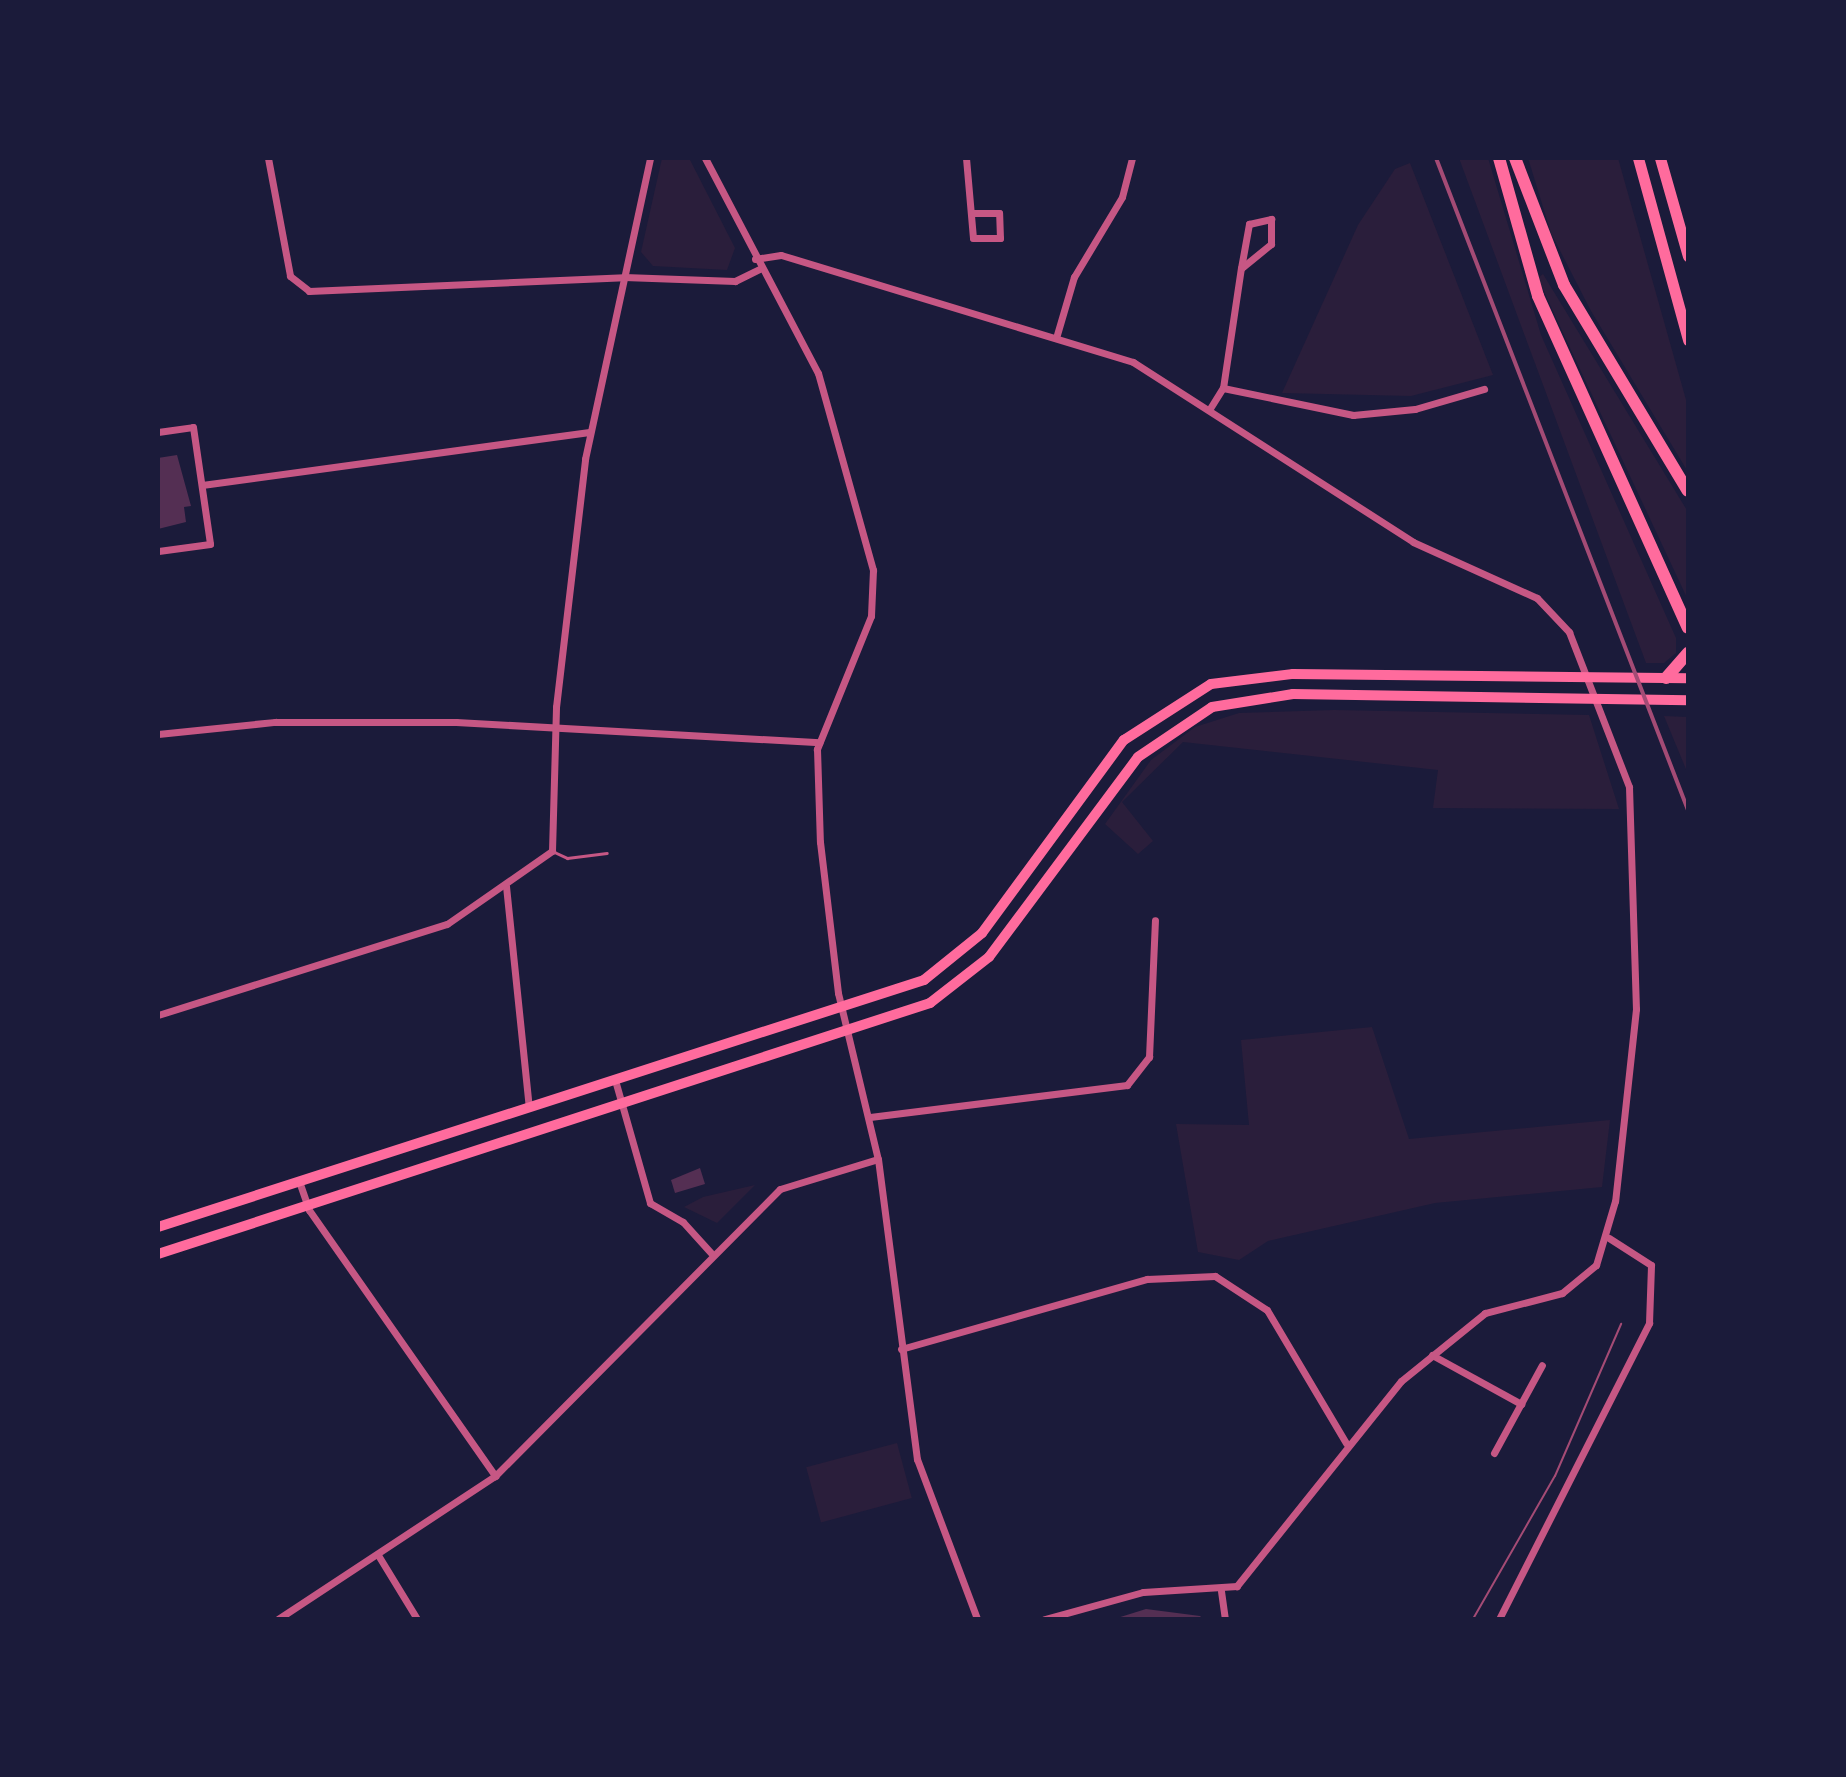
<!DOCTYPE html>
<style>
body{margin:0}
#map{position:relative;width:1846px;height:1777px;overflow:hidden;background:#1b1b3a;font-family:Spectral,serif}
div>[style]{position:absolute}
.green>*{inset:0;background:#2a1e3b;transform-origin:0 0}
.building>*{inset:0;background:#542f53}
.service>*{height:3px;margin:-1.5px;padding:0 1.5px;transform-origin:1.5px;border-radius:1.5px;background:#c65784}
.minor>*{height:7px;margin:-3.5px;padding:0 3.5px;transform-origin:3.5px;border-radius:3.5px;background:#c65784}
.secondary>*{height:10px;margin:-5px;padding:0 5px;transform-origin:5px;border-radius:5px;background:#ff6b9d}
.trunk>*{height:11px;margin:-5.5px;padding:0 5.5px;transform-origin:5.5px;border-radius:5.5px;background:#ff6b9d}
.motorway>*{height:12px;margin:-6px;padding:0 6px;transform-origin:6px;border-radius:6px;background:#ff6b9d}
.tram>*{height:2px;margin:-1px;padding:0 1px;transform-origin:1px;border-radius:1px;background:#a44b75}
.rail>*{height:4px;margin:-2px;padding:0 2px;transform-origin:2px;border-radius:2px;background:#a44b75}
span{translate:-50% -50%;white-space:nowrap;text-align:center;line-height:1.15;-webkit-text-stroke:8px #1b1b3a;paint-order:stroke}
.frame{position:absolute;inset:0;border:160px solid #1b1b3a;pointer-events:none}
</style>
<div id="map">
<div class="green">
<i style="clip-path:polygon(662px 158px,689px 158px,735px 248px,727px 270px,653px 266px,641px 252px)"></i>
<i style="clip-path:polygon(1459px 158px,1488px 158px,1541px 335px,1676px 638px,1676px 653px,1664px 663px,1646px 663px)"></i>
<i style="clip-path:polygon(1528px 158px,1618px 158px,1688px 407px,1688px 472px,1591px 311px,1551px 233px)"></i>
<i style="clip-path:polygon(1410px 163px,1493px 375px,1411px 396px,1282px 393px,1358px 225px,1395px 169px)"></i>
<i style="clip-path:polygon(1543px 274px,1688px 512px,1688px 600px,1556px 318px,1538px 278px)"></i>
<i style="clip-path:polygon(1334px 710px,1589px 715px,1619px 809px,1433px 808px,1438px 770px,1183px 742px,1122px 802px,1153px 841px,1138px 854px,1105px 824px,1151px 760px,1195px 727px,1239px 713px)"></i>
<i style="clip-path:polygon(1664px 716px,1688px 717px,1688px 774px)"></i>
<i style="clip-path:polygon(1372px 1027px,1409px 1139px,1610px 1120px,1602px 1187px,1435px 1203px,1268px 1241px,1239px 1260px,1198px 1252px,1176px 1124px,1249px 1125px,1241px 1040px)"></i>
<i style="clip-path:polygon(755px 1185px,717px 1223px,684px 1207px,703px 1197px)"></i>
<i style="left:897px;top:1443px;width:57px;height:94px;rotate:75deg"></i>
</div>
<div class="building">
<i style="clip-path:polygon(177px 455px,191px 506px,184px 507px,186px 522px,158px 529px,158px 458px)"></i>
<i style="clip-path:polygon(700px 1168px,705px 1184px,675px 1193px,671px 1180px)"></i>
<i style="clip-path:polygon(1146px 1609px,1200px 1616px,1203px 1619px,1114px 1619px)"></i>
</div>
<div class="service">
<i style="left:552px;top:851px;width:17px;rotate:25deg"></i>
<i style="left:567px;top:858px;width:40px;rotate:-7.1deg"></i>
</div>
<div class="minor">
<i style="left:268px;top:158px;width:120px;rotate:79.4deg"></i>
<i style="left:290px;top:276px;width:24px;rotate:38deg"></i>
<i style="left:309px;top:291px;width:315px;rotate:-2.5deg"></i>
<i style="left:624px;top:277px;width:111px;rotate:2.1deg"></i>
<i style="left:735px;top:281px;width:28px;rotate:-26deg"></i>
<i style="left:705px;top:158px;width:243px;rotate:62.3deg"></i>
<i style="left:818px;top:373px;width:205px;rotate:74.4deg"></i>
<i style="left:873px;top:570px;width:46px;rotate:92.5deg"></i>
<i style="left:871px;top:616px;width:144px;rotate:112.1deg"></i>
<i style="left:817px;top:749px;width:93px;rotate:88.2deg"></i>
<i style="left:820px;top:842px;width:152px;rotate:83.2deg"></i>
<i style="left:838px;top:993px;width:171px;rotate:76.5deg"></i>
<i style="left:878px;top:1159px;width:303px;rotate:82.6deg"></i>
<i style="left:917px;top:1459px;width:171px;rotate:69.4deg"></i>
<i style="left:966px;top:158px;width:80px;rotate:85deg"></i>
<i style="left:973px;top:238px;width:27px"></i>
<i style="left:1000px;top:238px;width:25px;rotate:-92deg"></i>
<i style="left:999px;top:213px;width:26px;rotate:180deg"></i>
<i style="left:755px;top:259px;width:26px;rotate:-9deg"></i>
<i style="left:781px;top:255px;width:368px;rotate:16.9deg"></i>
<i style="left:1133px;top:362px;width:333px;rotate:32.7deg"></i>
<i style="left:1413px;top:542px;width:136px;rotate:24.3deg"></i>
<i style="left:1537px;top:598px;width:47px;rotate:46.7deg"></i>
<i style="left:1569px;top:632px;width:166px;rotate:68.8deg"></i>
<i style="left:1629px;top:787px;width:222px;rotate:88.2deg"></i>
<i style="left:1636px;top:1009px;width:193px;rotate:96.2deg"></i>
<i style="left:1615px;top:1201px;width:67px;rotate:106.5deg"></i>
<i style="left:1596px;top:1265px;width:44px;rotate:140.5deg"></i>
<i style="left:1562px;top:1293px;width:80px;rotate:165.4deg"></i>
<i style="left:1485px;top:1313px;width:108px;rotate:141deg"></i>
<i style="left:1401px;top:1381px;width:263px;rotate:128.7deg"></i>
<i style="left:1237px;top:1586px;width:94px;rotate:176.3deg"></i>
<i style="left:1143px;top:1592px;width:102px;rotate:164.6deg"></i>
<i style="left:1056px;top:338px;width:64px;rotate:-73.6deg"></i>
<i style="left:1074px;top:277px;width:93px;rotate:-59deg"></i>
<i style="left:1122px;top:197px;width:40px;rotate:-75.6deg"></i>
<i style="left:1223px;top:388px;width:133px;rotate:11.7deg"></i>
<i style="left:1353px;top:415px;width:62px;rotate:-5.5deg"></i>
<i style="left:1415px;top:409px;width:72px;rotate:-16.2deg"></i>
<i style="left:1209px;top:410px;width:26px;rotate:-58deg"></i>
<i style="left:1223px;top:388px;width:121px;rotate:-81.5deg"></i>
<i style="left:1241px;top:268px;width:45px;rotate:-79.7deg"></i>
<i style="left:1249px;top:224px;width:23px;rotate:-13deg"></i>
<i style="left:1271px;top:219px;width:25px;rotate:90deg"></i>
<i style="left:1271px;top:244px;width:38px;rotate:141deg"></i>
<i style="left:158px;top:432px;width:35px;rotate:-8deg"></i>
<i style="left:193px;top:427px;width:118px;rotate:81.7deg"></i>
<i style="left:210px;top:544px;width:52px;rotate:172.3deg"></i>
<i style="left:202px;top:485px;width:391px;rotate:-7.8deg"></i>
<i style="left:158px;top:734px;width:118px;rotate:-5.9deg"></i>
<i style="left:275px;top:722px;width:181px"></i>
<i style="left:456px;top:722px;width:364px;rotate:3.2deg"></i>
<i style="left:506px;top:886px;width:222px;rotate:84.1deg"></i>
<i style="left:158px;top:1015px;width:303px;rotate:-17.5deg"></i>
<i style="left:447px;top:924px;width:128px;rotate:-34.8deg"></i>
<i style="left:552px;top:851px;width:144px;rotate:-88.4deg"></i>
<i style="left:556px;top:707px;width:250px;rotate:-83.3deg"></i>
<i style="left:585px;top:459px;width:308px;rotate:-77.8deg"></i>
<i style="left:615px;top:1080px;width:128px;rotate:74.1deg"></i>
<i style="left:650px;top:1203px;width:38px;rotate:30deg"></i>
<i style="left:683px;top:1222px;width:42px;rotate:47.9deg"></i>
<i style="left:870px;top:1117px;width:259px;rotate:-7.1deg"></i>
<i style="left:1127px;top:1085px;width:36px;rotate:-52deg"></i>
<i style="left:1149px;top:1057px;width:137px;rotate:-87.5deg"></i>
<i style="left:300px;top:1184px;width:28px;rotate:71deg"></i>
<i style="left:309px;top:1210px;width:325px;rotate:55deg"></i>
<i style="left:901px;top:1349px;width:256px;rotate:-15.9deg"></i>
<i style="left:1147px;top:1279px;width:68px;rotate:-2.5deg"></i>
<i style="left:1215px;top:1276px;width:62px;rotate:33.2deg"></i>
<i style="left:1267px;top:1310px;width:155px;rotate:59.3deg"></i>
<i style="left:1432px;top:1355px;width:102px;rotate:28.8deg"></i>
<i style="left:1494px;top:1453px;width:100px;rotate:-61.4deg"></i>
<i style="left:378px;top:1555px;width:75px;rotate:58.6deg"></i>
<i style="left:1221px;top:1591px;width:28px;rotate:82deg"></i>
<i style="left:278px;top:1619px;width:260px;rotate:-33.4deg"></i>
<i style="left:495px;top:1476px;width:404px;rotate:-45.2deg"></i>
<i style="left:780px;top:1189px;width:102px;rotate:-17deg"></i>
<i style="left:1499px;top:1619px;width:332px;rotate:-63.1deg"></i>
<i style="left:1649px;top:1323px;width:58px;rotate:-88deg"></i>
<i style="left:1651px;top:1265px;width:50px;rotate:-147.3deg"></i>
</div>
<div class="secondary">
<i style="left:158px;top:1227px;width:805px;rotate:-17.87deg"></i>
<i style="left:924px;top:980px;width:75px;rotate:-39deg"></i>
<i style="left:982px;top:933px;width:240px;rotate:-53.7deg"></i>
<i style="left:1124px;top:740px;width:103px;rotate:-32.8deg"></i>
<i style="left:1211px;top:684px;width:83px;rotate:-7deg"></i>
<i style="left:1293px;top:674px;width:395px;rotate:0.6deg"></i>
<i style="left:158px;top:1254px;width:812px;rotate:-18.01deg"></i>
<i style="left:930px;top:1003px;width:75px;rotate:-37.9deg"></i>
<i style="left:989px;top:957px;width:249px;rotate:-53.3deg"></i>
<i style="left:1138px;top:757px;width:89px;rotate:-34deg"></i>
<i style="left:1212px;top:707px;width:82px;rotate:-9.1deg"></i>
<i style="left:1293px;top:694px;width:395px;rotate:0.9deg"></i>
</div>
<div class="trunk">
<i style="left:1638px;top:158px;width:189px;rotate:74.6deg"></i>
<i style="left:1660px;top:158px;width:102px;rotate:74.1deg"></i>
</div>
<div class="motorway">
<i style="left:1499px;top:158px;width:143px;rotate:74.2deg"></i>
<i style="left:1538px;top:296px;width:364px;rotate:65.7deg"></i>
<i style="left:1515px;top:158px;width:136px;rotate:68.9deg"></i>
<i style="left:1564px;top:285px;width:240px;rotate:59deg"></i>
<i style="left:1666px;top:678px;width:33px;rotate:-49deg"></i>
</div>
<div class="tram">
<i style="left:1473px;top:1619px;width:165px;rotate:-60.2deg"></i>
<i style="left:1555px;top:1476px;width:166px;rotate:-66.5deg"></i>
</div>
<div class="rail">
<i style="left:1436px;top:158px;width:699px;rotate:68.87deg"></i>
</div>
<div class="frame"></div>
</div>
